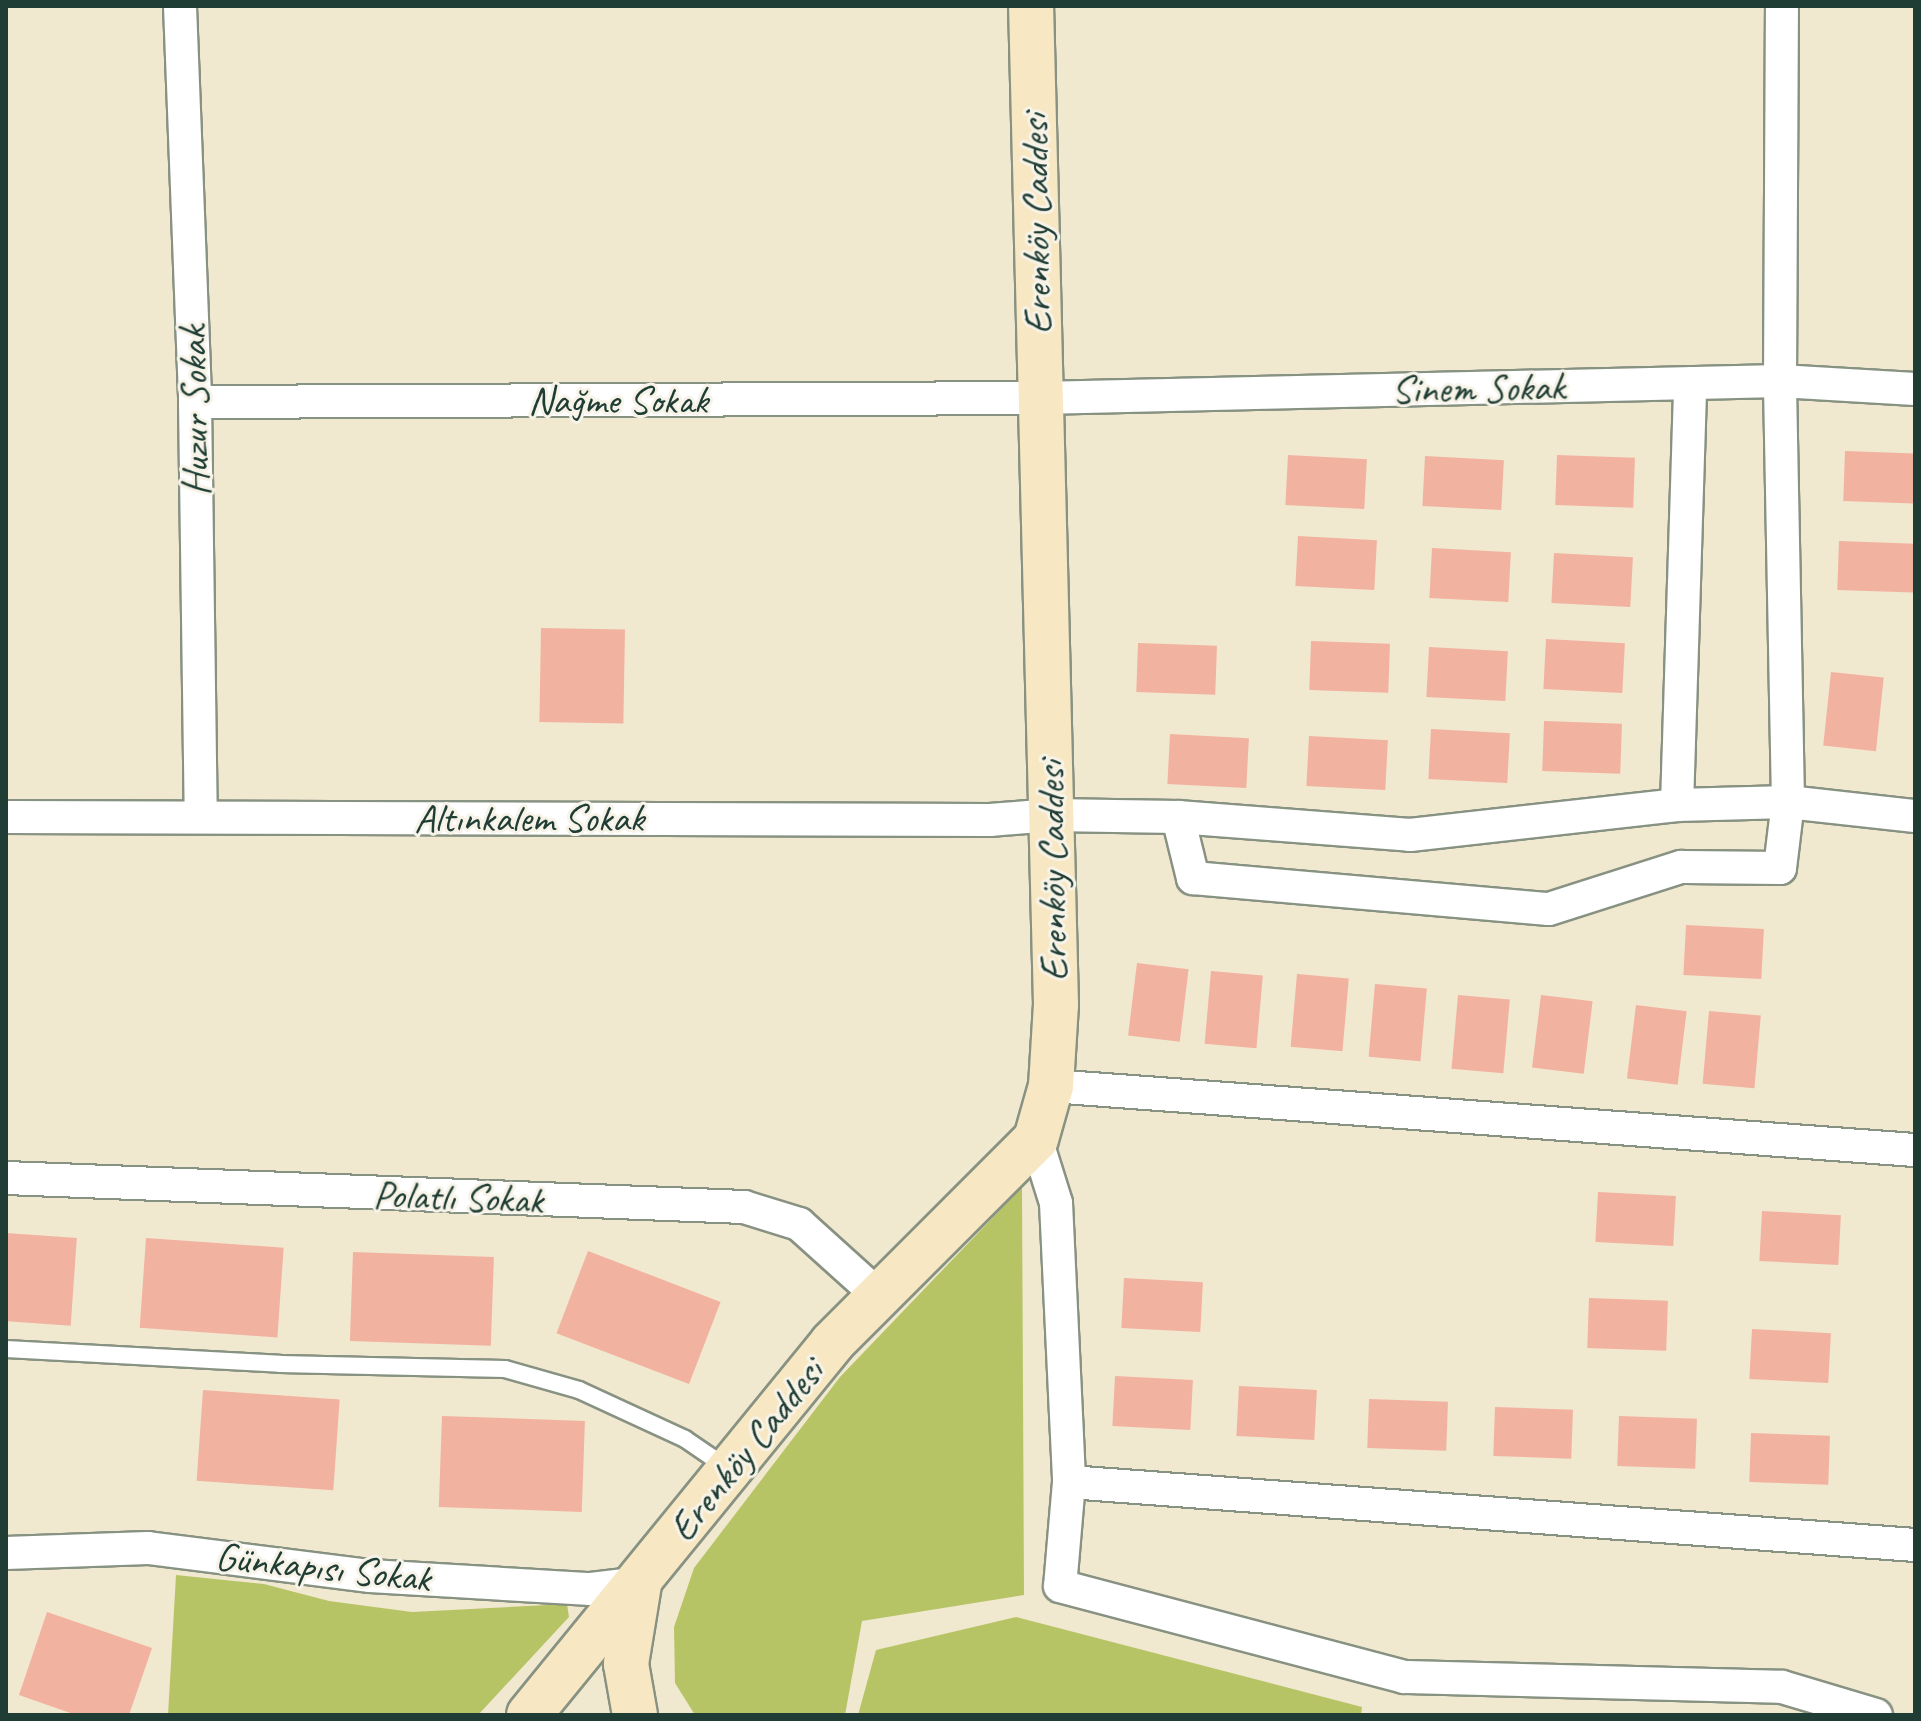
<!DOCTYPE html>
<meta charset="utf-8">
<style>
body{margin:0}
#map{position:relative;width:1921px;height:1721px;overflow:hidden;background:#f1e8d0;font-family:Caveat,sans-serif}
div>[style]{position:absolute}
.green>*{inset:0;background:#b7c466}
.building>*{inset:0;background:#f2b2a0;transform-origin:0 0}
.roads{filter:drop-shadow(2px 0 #889282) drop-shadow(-2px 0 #889282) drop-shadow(0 2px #889282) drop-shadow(0 -2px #889282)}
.lane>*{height:16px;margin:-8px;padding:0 8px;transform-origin:8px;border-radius:8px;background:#fff}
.street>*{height:32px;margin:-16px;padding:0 16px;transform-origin:16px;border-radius:16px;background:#fff}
.secondary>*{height:44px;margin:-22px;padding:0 22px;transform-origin:22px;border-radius:22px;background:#f8e7c3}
span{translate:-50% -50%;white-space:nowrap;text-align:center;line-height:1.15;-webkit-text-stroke:6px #f7f3e8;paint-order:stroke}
.street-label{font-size:40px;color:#1f3d34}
.frame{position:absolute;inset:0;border:8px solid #1f3d34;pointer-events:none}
</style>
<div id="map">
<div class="green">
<i style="clip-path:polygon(1022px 1187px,1024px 1595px,862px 1621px,845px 1715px,695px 1715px,675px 1683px,674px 1627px,694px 1568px,840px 1377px)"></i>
<i style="clip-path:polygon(176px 1575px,264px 1584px,329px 1601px,412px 1612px,567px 1604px,569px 1617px,478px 1715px,168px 1715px)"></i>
<i style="clip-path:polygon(1016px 1617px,1362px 1707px,1361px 1715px,858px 1715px,876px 1650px)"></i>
</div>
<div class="building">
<i style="left:1845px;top:451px;width:70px;height:50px;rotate:2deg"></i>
<i style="left:1288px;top:455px;width:79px;height:50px;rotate:3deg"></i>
<i style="left:1557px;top:455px;width:78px;height:50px;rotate:2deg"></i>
<i style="left:1425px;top:456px;width:79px;height:50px;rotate:3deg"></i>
<i style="left:1298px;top:536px;width:79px;height:50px;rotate:3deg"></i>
<i style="left:1839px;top:541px;width:76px;height:49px;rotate:2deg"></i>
<i style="left:1432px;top:548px;width:79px;height:50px;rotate:3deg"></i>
<i style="left:1554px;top:553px;width:79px;height:50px;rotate:3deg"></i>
<i style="left:541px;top:628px;width:84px;height:94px;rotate:1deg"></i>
<i style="left:1546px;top:639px;width:79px;height:50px;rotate:3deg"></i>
<i style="left:1311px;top:641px;width:79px;height:49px;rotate:2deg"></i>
<i style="left:1138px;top:643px;width:79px;height:49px;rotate:2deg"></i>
<i style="left:1429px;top:647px;width:79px;height:50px;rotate:3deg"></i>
<i style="left:1831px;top:672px;width:53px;height:74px;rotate:6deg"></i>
<i style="left:1544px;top:721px;width:78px;height:50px;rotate:2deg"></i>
<i style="left:1431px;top:729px;width:79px;height:50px;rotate:3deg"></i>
<i style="left:1170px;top:734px;width:79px;height:50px;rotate:3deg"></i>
<i style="left:1309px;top:736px;width:79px;height:50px;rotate:3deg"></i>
<i style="left:1686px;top:925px;width:78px;height:50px;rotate:3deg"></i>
<i style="left:1137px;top:963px;width:52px;height:73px;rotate:7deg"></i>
<i style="left:1211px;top:971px;width:52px;height:73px;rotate:5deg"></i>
<i style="left:1297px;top:974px;width:52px;height:73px;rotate:5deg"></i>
<i style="left:1375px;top:984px;width:52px;height:73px;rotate:5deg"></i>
<i style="left:1458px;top:995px;width:52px;height:74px;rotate:5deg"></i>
<i style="left:1541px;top:995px;width:52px;height:73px;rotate:7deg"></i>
<i style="left:1636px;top:1005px;width:51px;height:74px;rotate:7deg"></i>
<i style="left:1709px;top:1011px;width:52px;height:73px;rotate:5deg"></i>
<i style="left:1598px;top:1192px;width:78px;height:50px;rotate:3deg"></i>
<i style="left:1762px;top:1211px;width:79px;height:50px;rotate:3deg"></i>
<i style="left:6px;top:1233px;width:71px;height:88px;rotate:4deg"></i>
<i style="left:146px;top:1238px;width:138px;height:90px;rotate:4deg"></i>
<i style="left:588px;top:1251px;width:142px;height:88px;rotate:21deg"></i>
<i style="left:353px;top:1252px;width:141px;height:89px;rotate:2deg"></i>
<i style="left:1124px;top:1278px;width:79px;height:50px;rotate:3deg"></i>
<i style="left:1589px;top:1298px;width:79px;height:50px;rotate:2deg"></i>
<i style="left:1752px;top:1329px;width:79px;height:50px;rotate:3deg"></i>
<i style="left:1115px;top:1376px;width:78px;height:50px;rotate:3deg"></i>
<i style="left:1239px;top:1386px;width:78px;height:50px;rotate:3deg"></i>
<i style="left:203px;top:1390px;width:137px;height:91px;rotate:4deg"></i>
<i style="left:1369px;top:1399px;width:79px;height:49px;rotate:2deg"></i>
<i style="left:1495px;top:1407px;width:78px;height:49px;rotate:2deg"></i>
<i style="left:442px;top:1416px;width:143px;height:91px;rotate:2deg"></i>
<i style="left:1619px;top:1416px;width:78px;height:50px;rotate:2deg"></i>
<i style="left:1751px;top:1433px;width:79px;height:49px;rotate:2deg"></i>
<i style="clip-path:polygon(47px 1612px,152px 1648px,129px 1715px,76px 1715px,19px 1695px)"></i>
</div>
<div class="roads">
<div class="lane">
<i style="left:6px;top:1349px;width:274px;rotate:3.1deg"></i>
<i style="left:280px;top:1364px;width:225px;rotate:1.3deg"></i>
<i style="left:505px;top:1369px;width:77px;rotate:15.8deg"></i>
<i style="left:579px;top:1390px;width:117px;rotate:24.8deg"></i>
<i style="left:685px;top:1439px;width:53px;rotate:34.3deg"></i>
</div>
<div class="street">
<i style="left:180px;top:6px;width:396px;rotate:87.8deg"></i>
<i style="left:195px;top:402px;width:415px;rotate:89.2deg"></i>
<i style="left:195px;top:402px;width:845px;rotate:-0.27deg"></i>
<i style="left:1040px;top:398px;width:740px;rotate:-1.32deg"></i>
<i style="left:1780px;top:381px;width:135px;rotate:3.4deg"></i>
<i style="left:1677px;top:805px;width:422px;rotate:-88.2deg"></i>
<i style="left:6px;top:817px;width:984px;rotate:0.17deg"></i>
<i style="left:990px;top:820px;width:61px;rotate:-4.7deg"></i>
<i style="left:1051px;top:815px;width:127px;rotate:0.9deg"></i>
<i style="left:1178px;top:817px;width:233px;rotate:4.4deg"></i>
<i style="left:1410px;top:835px;width:269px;rotate:-6.4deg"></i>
<i style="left:1677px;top:805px;width:111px;rotate:-1.5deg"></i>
<i style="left:1788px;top:802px;width:128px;rotate:6.3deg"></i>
<i style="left:1178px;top:817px;width:63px;rotate:76.2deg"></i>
<i style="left:1193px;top:878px;width:357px;rotate:5deg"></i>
<i style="left:1549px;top:909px;width:139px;rotate:-17.7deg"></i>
<i style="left:1681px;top:867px;width:99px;rotate:0.6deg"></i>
<i style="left:1780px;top:868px;width:66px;rotate:-83.1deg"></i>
<i style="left:1788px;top:802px;width:421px;rotate:-91.1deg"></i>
<i style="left:1780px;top:381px;width:375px;rotate:-89.7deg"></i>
<i style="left:1051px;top:1086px;width:866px;rotate:4.24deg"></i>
<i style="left:1036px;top:1139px;width:67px;rotate:72.6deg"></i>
<i style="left:1056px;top:1203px;width:279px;rotate:87.3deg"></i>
<i style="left:1069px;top:1482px;width:848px;rotate:4.26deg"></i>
<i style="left:6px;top:1178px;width:739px;rotate:2.25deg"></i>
<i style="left:744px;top:1207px;width:58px;rotate:17.2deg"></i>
<i style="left:799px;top:1224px;width:108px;rotate:42deg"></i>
<i style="left:1069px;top:1482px;width:104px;rotate:94.9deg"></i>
<i style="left:1060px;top:1586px;width:356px;rotate:14.8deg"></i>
<i style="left:1404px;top:1677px;width:378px;rotate:1.5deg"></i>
<i style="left:1782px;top:1687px;width:98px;rotate:16.6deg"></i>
<i style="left:6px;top:1553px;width:142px;rotate:-2deg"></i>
<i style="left:148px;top:1548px;width:224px;rotate:7.2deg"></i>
<i style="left:370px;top:1576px;width:221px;rotate:3.4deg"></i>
<i style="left:591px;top:1589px;width:49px;rotate:-7deg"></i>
</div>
<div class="secondary">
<i style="left:529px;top:1715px;width:480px;rotate:-50.8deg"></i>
<i style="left:832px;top:1343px;width:288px;rotate:-45deg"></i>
<i style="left:1036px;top:1139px;width:55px;rotate:-74.2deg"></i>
<i style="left:1051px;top:1086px;width:81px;rotate:-86.5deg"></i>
<i style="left:1056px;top:1005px;width:999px;rotate:-91.43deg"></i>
<i style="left:635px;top:1715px;width:52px;rotate:-100deg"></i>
<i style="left:626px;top:1664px;width:80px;rotate:-80.7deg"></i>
</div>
</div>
<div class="street-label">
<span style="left:1036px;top:224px;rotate:-91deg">Erenköy Caddesi</span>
<span style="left:1478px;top:388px;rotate:-1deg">Sinem Sokak</span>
<span style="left:618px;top:400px">Nağme Sokak</span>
<span style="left:194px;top:411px;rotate:-91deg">Huzur Sokak</span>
<span style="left:529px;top:818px">Altınkalem Sokak</span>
<span style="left:1052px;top:871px;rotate:-91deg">Erenköy Caddesi</span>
<span style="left:458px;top:1197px;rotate:2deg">Polatlı Sokak</span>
<span style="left:746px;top:1450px;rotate:-51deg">Erenköy Caddesi</span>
<span style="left:323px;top:1567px;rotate:6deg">Günkapısı Sokak</span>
</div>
<div class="frame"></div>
</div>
